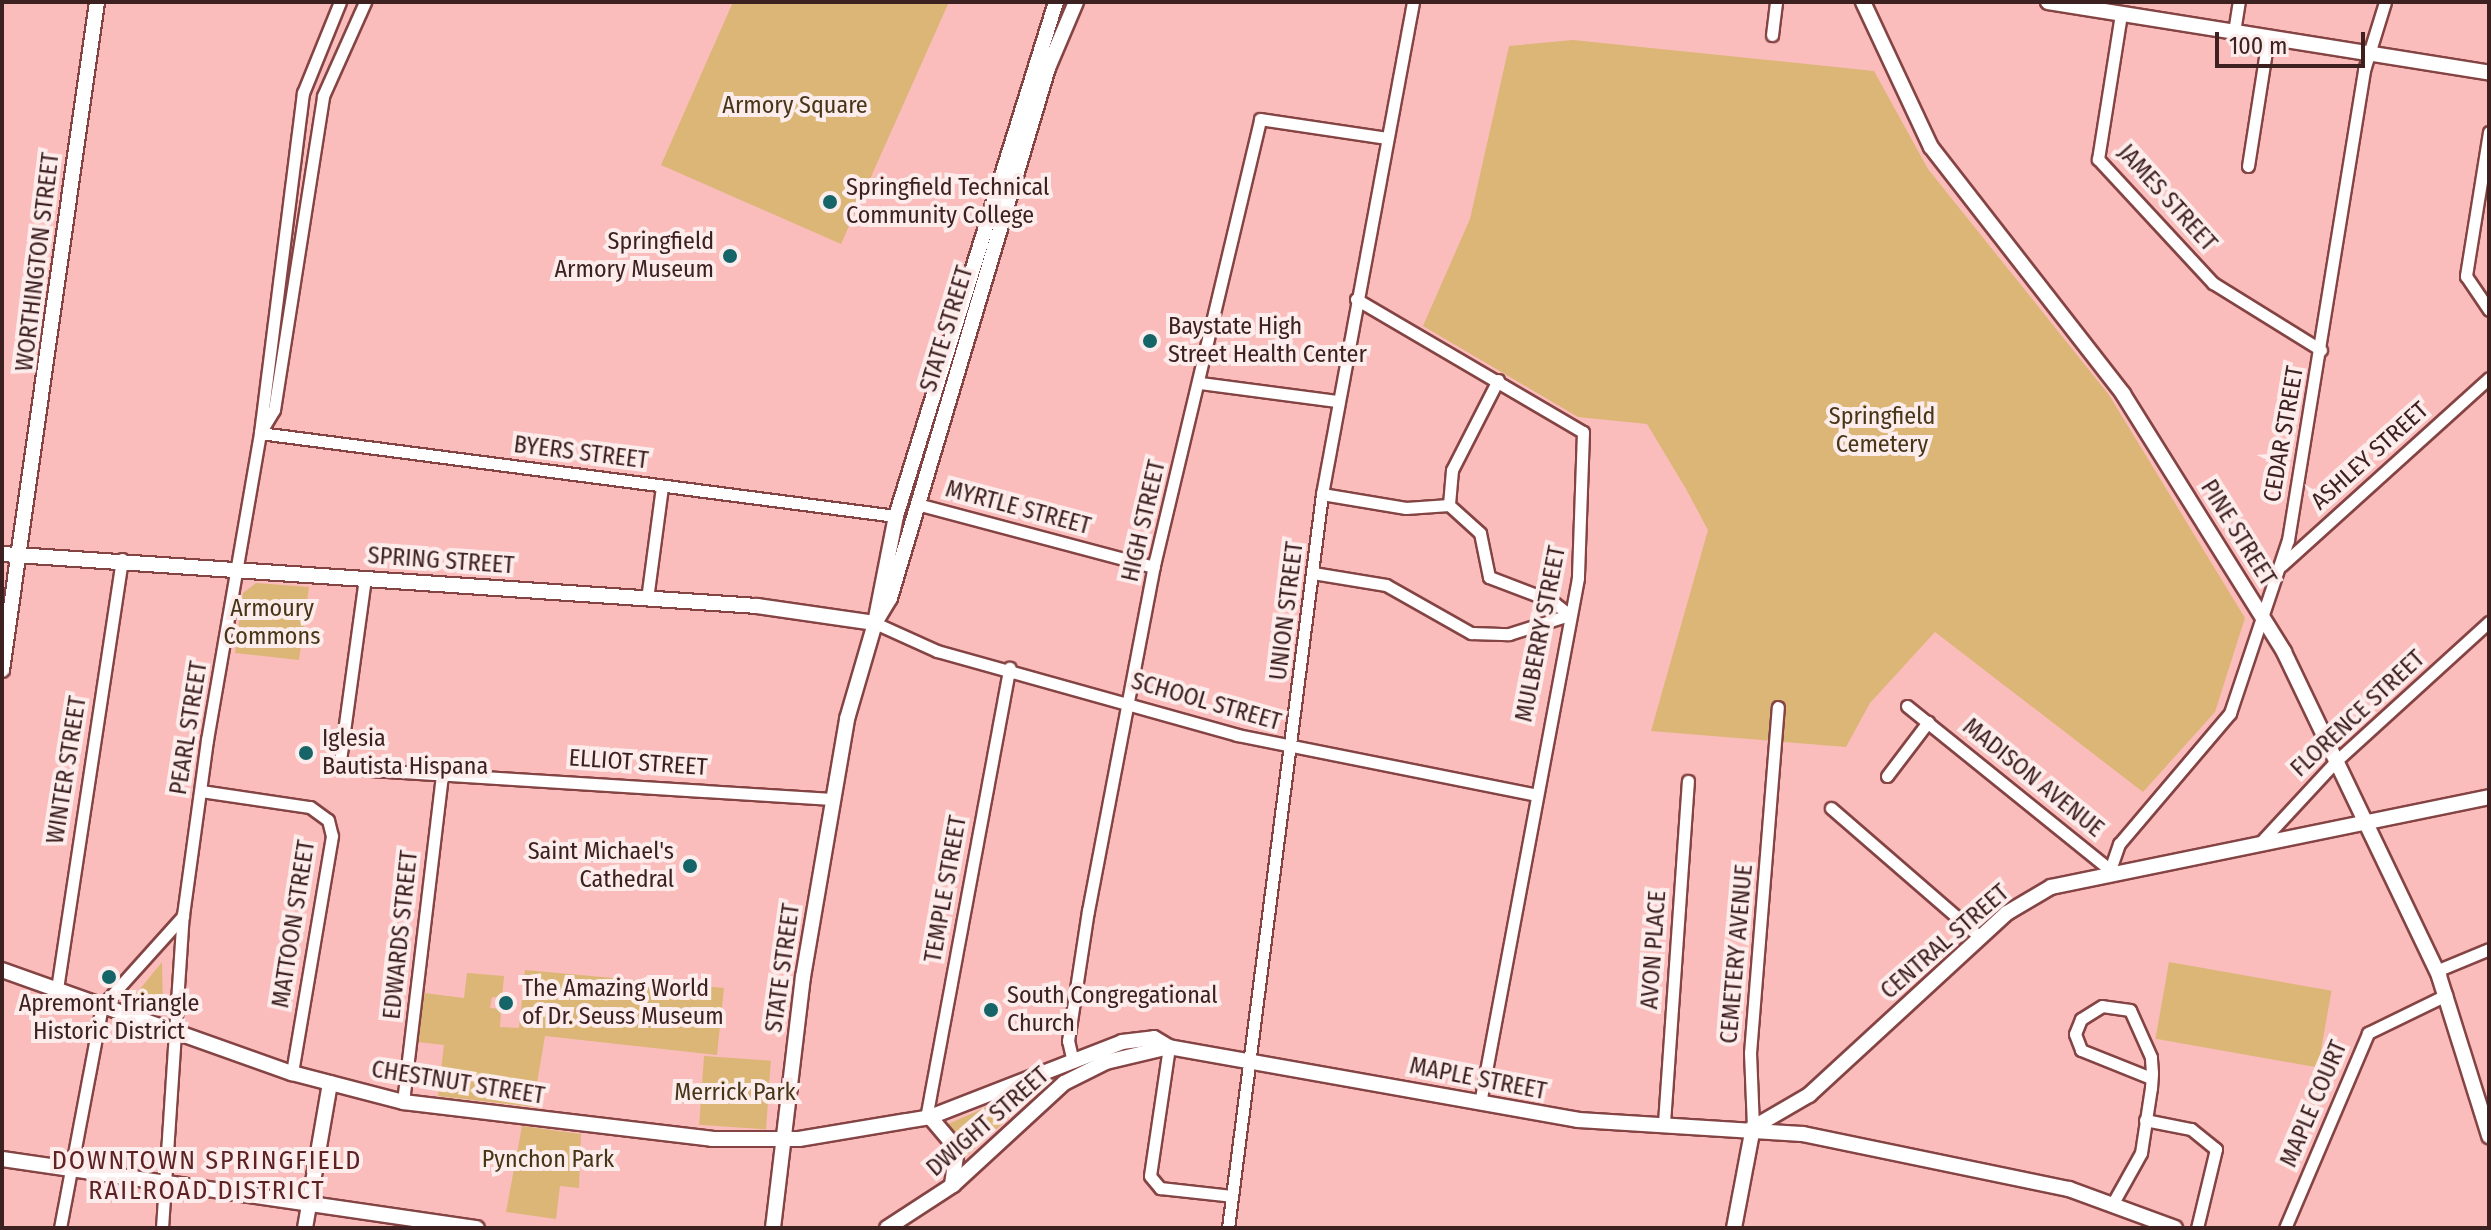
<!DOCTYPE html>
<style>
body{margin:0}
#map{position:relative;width:2491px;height:1230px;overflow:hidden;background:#fbbdbb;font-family:"Fira Sans Condensed",sans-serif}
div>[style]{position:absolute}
.green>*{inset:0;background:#dbb676;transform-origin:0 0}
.roads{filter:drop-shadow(2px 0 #854444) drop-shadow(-2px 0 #854444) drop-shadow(0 2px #854444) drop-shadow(0 -2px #854444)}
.minor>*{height:11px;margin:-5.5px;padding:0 5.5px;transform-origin:5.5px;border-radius:5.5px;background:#fff}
.major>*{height:14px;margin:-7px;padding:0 7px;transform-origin:7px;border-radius:7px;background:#fff}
.dots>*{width:22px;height:22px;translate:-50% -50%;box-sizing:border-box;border:4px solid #fceceb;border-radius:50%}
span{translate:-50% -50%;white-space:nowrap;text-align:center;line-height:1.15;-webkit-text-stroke:8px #fceceb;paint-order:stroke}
.park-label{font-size:24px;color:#463516}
.poi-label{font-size:24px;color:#3d2020}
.left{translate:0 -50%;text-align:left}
.right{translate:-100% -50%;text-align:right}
.street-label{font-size:24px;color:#3d2020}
.neighbourhood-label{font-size:26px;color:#5e2124;letter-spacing:2px}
.frame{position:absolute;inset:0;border:4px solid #3d2020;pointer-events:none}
.scale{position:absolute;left:2215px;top:32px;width:150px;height:36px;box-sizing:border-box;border:4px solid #3d2020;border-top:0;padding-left:10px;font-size:24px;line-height:28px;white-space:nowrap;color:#3d2020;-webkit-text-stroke:6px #fceceb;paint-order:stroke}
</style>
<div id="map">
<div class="green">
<i style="clip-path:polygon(733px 2px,949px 2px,841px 244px,661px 165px)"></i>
<i style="clip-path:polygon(1573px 40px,1874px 71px,1928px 169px,2109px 395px,2245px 618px,2215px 712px,2143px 792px,1935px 632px,1870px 703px,1846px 747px,1651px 731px,1708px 530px,1686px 489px,1647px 424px,1578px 417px,1423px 326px,1470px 219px,1509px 46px)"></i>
<i style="clip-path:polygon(256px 583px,309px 587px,299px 660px,235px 653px,243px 593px)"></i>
<i style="clip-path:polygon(162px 962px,163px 1011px,133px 1003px,131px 1000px)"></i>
<i style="left:2169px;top:962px;width:165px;height:78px;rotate:10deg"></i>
<i style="clip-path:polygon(525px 970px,724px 988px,717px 1055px,545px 1036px,533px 1107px,438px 1096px,444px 1045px,418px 1042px,424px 993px,464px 998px,467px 973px,504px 976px,502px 998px,492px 997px,490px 1008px,501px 1009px,500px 1027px,519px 1028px)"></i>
<i style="left:704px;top:1056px;width:67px;height:69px;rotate:4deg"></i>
<i style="clip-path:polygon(1063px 1073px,1011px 1116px,964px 1158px,948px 1124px)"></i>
<i style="clip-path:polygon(522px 1126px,581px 1134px,579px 1188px,560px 1186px,556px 1219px,506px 1212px)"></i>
</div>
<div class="roads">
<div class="minor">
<i style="left:2121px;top:14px;width:147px;rotate:99deg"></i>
<i style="left:2098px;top:159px;width:169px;rotate:47.2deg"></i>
<i style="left:2213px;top:283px;width:127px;rotate:31.8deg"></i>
<i style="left:2234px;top:32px;width:30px;rotate:-81deg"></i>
<i style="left:1772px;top:35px;width:33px;rotate:-83deg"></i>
<i style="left:2489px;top:132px;width:146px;rotate:99.1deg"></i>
<i style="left:2466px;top:276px;width:41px;rotate:55.9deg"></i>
<i style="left:2248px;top:166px;width:130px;rotate:-81.1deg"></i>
<i style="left:1356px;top:299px;width:263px;rotate:30.4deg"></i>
<i style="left:1583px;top:432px;width:146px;rotate:92deg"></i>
<i style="left:1578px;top:578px;width:534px;rotate:100.57deg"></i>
<i style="left:1498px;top:380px;width:101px;rotate:117.1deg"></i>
<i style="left:1452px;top:470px;width:35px;rotate:95deg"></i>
<i style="left:1449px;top:505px;width:42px;rotate:42.1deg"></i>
<i style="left:1480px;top:533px;width:45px;rotate:78.4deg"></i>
<i style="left:1489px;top:577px;width:67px;rotate:20.9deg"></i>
<i style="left:1552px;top:601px;width:22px;rotate:39deg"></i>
<i style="left:1200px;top:383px;width:138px;rotate:7.5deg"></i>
<i style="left:260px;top:433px;width:641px;rotate:7.44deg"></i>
<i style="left:260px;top:433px;width:27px;rotate:-59deg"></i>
<i style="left:274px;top:410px;width:318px;rotate:-81.1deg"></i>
<i style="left:323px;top:96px;width:103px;rotate:-65.9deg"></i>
<i style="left:1322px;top:494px;width:85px;rotate:9.5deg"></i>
<i style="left:1406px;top:508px;width:43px;rotate:-4deg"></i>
<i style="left:917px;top:504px;width:245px;rotate:14.9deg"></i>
<i style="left:2282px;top:565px;width:279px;rotate:-42.1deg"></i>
<i style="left:1313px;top:573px;width:74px;rotate:9.3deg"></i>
<i style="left:1386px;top:585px;width:98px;rotate:29.5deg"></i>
<i style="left:1471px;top:633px;width:38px;rotate:2deg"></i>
<i style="left:1509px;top:634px;width:63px;rotate:-17.6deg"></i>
<i style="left:365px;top:578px;width:192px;rotate:97.8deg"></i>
<i style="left:339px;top:768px;width:494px;rotate:3.6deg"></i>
<i style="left:647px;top:599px;width:114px;rotate:-82.4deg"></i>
<i style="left:875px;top:623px;width:68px;rotate:24.3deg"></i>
<i style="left:937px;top:651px;width:312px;rotate:15.6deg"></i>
<i style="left:1237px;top:735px;width:302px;rotate:11.3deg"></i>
<i style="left:1907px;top:706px;width:261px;rotate:38.9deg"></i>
<i style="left:2110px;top:870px;width:28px;rotate:-71deg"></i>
<i style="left:2119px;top:844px;width:172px;rotate:-49.7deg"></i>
<i style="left:2230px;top:713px;width:182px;rotate:-71.5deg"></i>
<i style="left:2288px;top:540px;width:476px;rotate:-80.8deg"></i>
<i style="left:2364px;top:70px;width:71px;rotate:-72.8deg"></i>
<i style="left:1887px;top:776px;width:68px;rotate:-52.8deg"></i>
<i style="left:201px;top:791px;width:110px;rotate:8.4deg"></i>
<i style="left:310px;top:807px;width:22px;rotate:36deg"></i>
<i style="left:328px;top:820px;width:16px;rotate:76deg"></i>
<i style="left:332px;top:836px;width:240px;rotate:99.6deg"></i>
<i style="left:1831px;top:808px;width:197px;rotate:40.9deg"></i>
<i style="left:2261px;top:842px;width:110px;rotate:-47.2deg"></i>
<i style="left:2336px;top:761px;width:207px;rotate:-42.3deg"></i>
<i style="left:2436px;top:971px;width:57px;rotate:-22.5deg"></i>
<i style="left:57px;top:989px;width:435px;rotate:-81.4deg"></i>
<i style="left:1169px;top:1047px;width:130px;rotate:98.4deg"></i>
<i style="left:1150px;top:1176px;width:16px;rotate:50deg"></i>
<i style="left:1160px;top:1188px;width:72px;rotate:6.3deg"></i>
<i style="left:1073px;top:1062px;width:22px;rotate:-103deg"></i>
<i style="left:1068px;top:1041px;width:132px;rotate:-81.3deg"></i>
<i style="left:1088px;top:911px;width:356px;rotate:-79.2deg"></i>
<i style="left:1155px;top:561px;width:454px;rotate:-76.6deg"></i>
<i style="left:1260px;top:119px;width:128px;rotate:8.5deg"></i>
<i style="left:403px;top:1102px;width:331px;rotate:-83.2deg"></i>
<i style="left:926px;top:1118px;width:458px;rotate:-79.5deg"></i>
<i style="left:2145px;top:1120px;width:47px;rotate:11.1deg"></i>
<i style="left:2191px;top:1129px;width:32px;rotate:39deg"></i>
<i style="left:2216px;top:1149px;width:81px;rotate:103.5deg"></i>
<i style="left:1664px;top:1123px;width:343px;rotate:-86deg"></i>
<i style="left:1753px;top:1127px;width:74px;rotate:-92.3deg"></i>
<i style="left:1750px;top:1053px;width:347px;rotate:-85.4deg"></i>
<i style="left:2113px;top:1203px;width:57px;rotate:-60.8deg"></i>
<i style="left:2141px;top:1153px;width:66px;rotate:-81.3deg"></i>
<i style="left:2151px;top:1088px;width:15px;rotate:-86deg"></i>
<i style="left:2152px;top:1073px;width:16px;rotate:-94deg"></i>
<i style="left:2151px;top:1057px;width:51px;rotate:-114.1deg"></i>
<i style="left:2130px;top:1010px;width:28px;rotate:-172deg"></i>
<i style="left:2102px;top:1006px;width:25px;rotate:148deg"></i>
<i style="left:2081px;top:1019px;width:16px;rotate:112deg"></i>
<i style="left:2075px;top:1034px;width:17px;rotate:69deg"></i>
<i style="left:2081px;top:1050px;width:75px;rotate:21.8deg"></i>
<i style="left:60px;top:1228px;width:226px;rotate:-79.3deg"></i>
<i style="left:102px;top:1006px;width:121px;rotate:-48deg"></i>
<i style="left:162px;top:1228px;width:314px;rotate:-86.2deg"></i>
<i style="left:183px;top:915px;width:177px;rotate:-82.2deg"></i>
<i style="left:207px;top:740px;width:312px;rotate:-80.2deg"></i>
<i style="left:260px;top:433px;width:343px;rotate:-82.8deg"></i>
<i style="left:303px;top:93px;width:98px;rotate:-67.9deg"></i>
<i style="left:1228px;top:1228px;width:740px;rotate:-82.7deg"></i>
<i style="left:1322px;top:494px;width:500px;rotate:-79.52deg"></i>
<i style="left:2285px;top:1228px;width:212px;rotate:-66.9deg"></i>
<i style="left:2368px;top:1033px;width:87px;rotate:-26deg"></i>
</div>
<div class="major">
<i style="left:1863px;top:2px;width:160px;rotate:64.9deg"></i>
<i style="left:1931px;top:147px;width:313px;rotate:52.1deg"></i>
<i style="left:2123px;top:394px;width:304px;rotate:58deg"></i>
<i style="left:2284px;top:652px;width:359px;rotate:64.4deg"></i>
<i style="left:2439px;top:976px;width:168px;rotate:72.6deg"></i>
<i style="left:2048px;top:2px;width:447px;rotate:9.1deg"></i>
<i style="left:2px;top:554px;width:757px;rotate:3.94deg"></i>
<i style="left:757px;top:606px;width:119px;rotate:8.2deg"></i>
<i style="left:875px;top:623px;width:109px;rotate:-78.9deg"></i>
<i style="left:896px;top:516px;width:538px;rotate:-72.71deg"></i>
<i style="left:2px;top:670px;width:675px;rotate:-81.91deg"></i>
<i style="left:2px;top:970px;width:308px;rotate:19.6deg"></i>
<i style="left:292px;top:1073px;width:115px;rotate:14.6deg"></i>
<i style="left:403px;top:1102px;width:311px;rotate:6.8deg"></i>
<i style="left:712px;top:1139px;width:87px"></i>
<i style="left:799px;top:1139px;width:133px;rotate:-9.5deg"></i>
<i style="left:930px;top:1117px;width:206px;rotate:-21.3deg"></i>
<i style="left:1122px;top:1042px;width:32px;rotate:-7deg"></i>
<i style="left:1154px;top:1038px;width:17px;rotate:31deg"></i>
<i style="left:930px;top:1117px;width:42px;rotate:49.8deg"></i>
<i style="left:957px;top:1149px;width:34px;rotate:98deg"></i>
<i style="left:1754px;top:1127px;width:64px;rotate:-30.2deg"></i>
<i style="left:1809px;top:1095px;width:269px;rotate:-42.6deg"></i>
<i style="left:2007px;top:913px;width:51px;rotate:-30.6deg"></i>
<i style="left:2051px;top:887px;width:447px;rotate:-11.6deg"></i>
<i style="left:2px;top:1159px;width:480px;rotate:8.3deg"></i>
<i style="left:305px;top:1228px;width:147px;rotate:-80.2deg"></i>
<i style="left:773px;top:1228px;width:253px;rotate:-83.2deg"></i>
<i style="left:803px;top:977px;width:262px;rotate:-80.3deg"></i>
<i style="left:847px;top:719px;width:100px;rotate:-73.7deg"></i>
<i style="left:875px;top:623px;width:29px;rotate:-59deg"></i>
<i style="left:890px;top:598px;width:553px;rotate:-73.4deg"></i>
<i style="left:1048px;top:68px;width:72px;rotate:-67deg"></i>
<i style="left:887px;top:1228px;width:79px;rotate:-33.1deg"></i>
<i style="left:953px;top:1185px;width:151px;rotate:-42.6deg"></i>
<i style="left:1064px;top:1083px;width:47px;rotate:-26.6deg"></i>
<i style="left:1106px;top:1062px;width:65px;rotate:-13.4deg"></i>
<i style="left:1169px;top:1047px;width:415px;rotate:10.1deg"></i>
<i style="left:1578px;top:1120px;width:225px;rotate:3.6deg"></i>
<i style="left:1803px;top:1134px;width:272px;rotate:11.7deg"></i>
<i style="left:2069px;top:1189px;width:113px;rotate:20.2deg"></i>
<i style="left:1734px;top:1228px;width:103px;rotate:-79.3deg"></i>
</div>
</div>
<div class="dots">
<i style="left:830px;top:202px;background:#146468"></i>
<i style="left:730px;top:256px;background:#146468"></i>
<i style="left:1150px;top:341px;background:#146468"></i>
<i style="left:306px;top:753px;background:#146468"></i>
<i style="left:690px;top:866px;background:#146468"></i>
<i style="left:109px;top:977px;background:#146468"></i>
<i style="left:506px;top:1003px;background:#146468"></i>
<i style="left:991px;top:1010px;background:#146468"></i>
</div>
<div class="park-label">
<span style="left:795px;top:106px">Armory Square</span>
<span style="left:1882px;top:431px">Springfield<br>Cemetery</span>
<span style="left:272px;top:623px">Armoury<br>Commons</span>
<span style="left:735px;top:1093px">Merrick Park</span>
<span style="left:548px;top:1160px">Pynchon Park</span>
</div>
<div class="poi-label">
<span class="left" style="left:846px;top:202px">Springfield Technical<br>Community College</span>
<span class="right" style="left:714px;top:256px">Springfield<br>Armory Museum</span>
<span class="left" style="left:1168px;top:341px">Baystate High<br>Street Health Center</span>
<span class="left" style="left:322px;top:753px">Iglesia<br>Bautista Hispana</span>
<span class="right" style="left:674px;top:866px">Saint Michael's<br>Cathedral</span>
<span class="left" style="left:522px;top:1003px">The Amazing World<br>of Dr. Seuss Museum</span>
<span class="left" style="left:1007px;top:1010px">South Congregational<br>Church</span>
<span style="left:109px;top:1018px">Apremont Triangle<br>Historic District</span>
</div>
<div class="street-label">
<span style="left:2167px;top:198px;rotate:48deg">JAMES STREET</span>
<span style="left:38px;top:262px;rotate:-83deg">WORTHINGTON STREET</span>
<span style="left:947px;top:329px;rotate:-73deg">STATE STREET</span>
<span style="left:2284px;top:434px;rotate:-80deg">CEDAR STREET</span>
<span style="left:581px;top:453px;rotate:7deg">BYERS STREET</span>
<span style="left:2370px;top:456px;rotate:-42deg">ASHLEY STREET</span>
<span style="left:1018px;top:508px;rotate:15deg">MYRTLE STREET</span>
<span style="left:1144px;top:521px;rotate:-77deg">HIGH STREET</span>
<span style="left:2238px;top:533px;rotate:58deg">PINE STREET</span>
<span style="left:441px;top:561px;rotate:4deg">SPRING STREET</span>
<span style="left:1287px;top:611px;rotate:-83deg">UNION STREET</span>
<span style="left:1541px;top:634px;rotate:-79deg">MULBERRY STREET</span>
<span style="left:1206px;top:702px;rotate:16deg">SCHOOL STREET</span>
<span style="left:2358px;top:714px;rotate:-43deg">FLORENCE STREET</span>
<span style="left:189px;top:728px;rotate:-81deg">PEARL STREET</span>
<span style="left:638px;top:763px;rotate:4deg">ELLIOT STREET</span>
<span style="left:67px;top:770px;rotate:-81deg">WINTER STREET</span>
<span style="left:2033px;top:778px;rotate:39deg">MADISON AVENUE</span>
<span style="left:946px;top:889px;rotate:-80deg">TEMPLE STREET</span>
<span style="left:294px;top:924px;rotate:-81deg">MATTOON STREET</span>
<span style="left:401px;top:935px;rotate:-84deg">EDWARDS STREET</span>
<span style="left:1945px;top:942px;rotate:-41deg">CENTRAL STREET</span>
<span style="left:1654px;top:950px;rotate:-86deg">AVON PLACE</span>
<span style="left:1737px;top:954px;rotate:-85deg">CEMETERY AVENUE</span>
<span style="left:783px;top:968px;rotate:-82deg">STATE STREET</span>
<span style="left:1478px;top:1079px;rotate:11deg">MAPLE STREET</span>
<span style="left:458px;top:1083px;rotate:9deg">CHESTNUT STREET</span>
<span style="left:2314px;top:1104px;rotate:-67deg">MAPLE COURT</span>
<span style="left:988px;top:1122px;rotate:-41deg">DWIGHT STREET</span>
</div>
<div class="neighbourhood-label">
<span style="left:207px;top:1176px">DOWNTOWN SPRINGFIELD<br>RAILROAD DISTRICT</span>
</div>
<div class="frame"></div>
<div class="scale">100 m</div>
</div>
